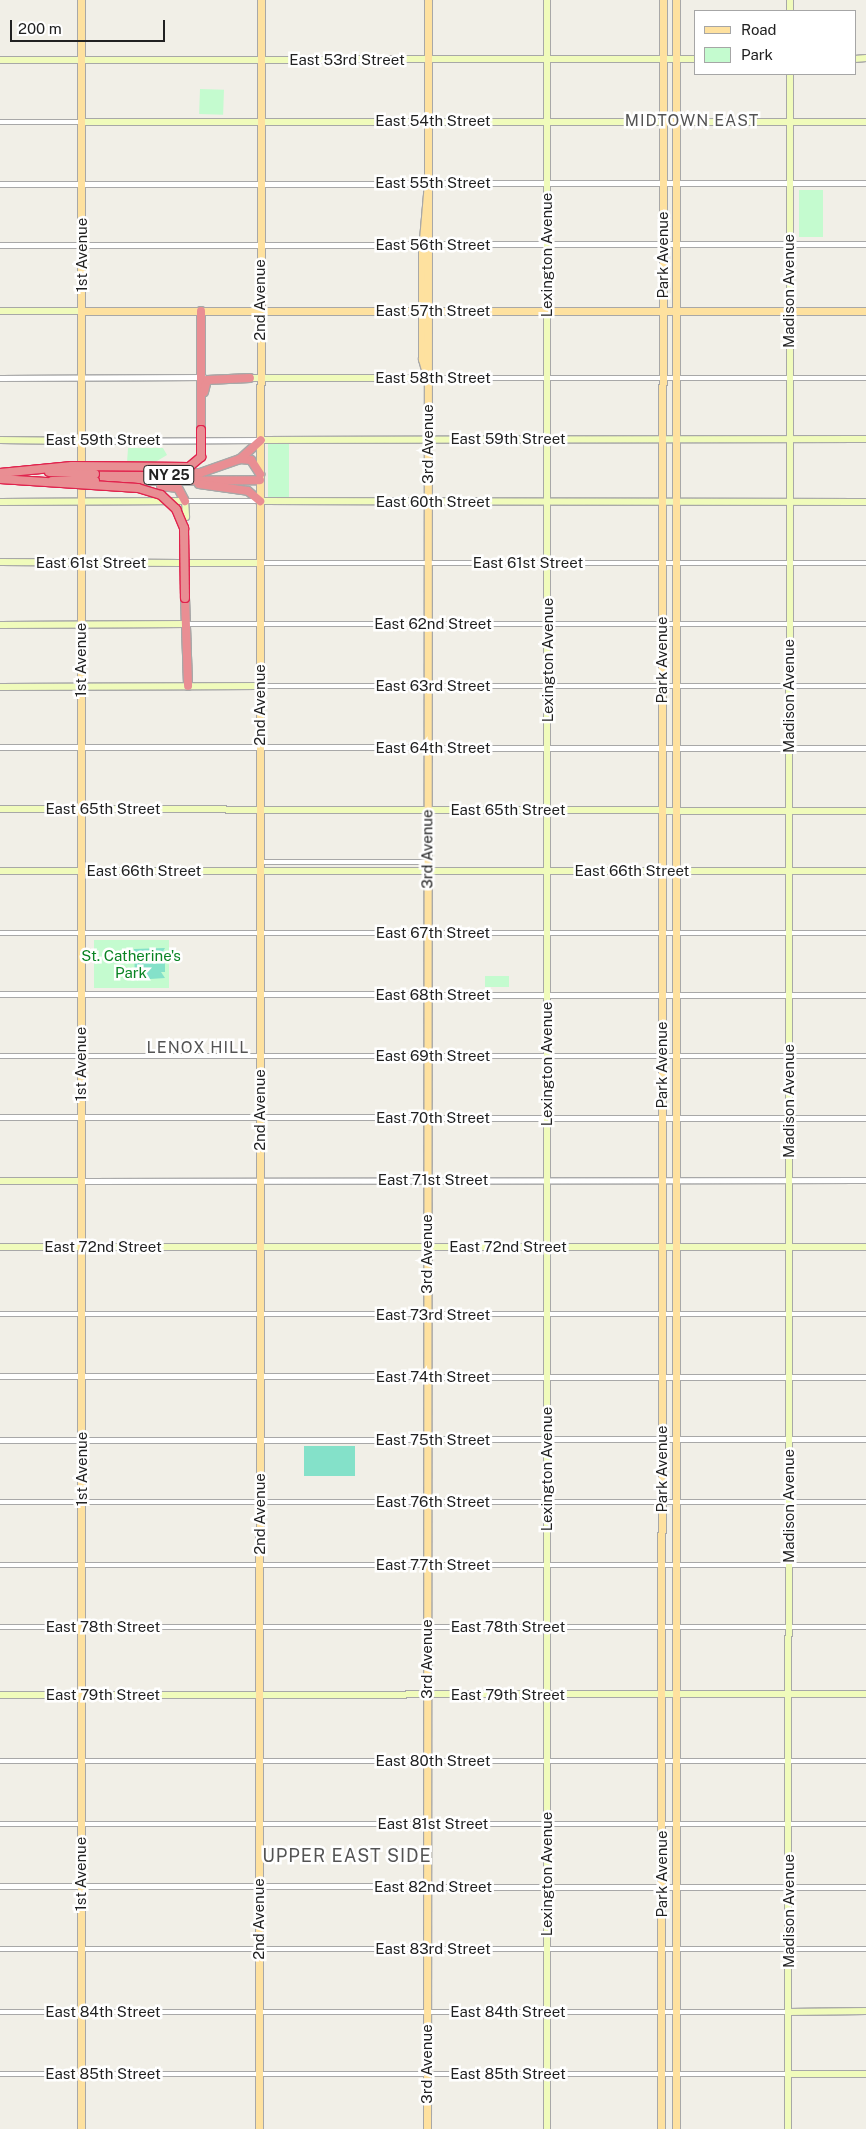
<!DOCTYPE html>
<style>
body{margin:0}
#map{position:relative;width:866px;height:2129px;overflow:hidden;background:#f1efe7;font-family:"Public Sans",sans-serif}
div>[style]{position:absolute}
.park>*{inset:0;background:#c4fbcf;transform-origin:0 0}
.pitch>*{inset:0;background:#84e1c9;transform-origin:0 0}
.roads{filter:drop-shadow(1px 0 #a8a8a8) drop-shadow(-1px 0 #a8a8a8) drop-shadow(0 1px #a8a8a8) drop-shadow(0 -1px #a8a8a8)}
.street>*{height:4.5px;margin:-2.25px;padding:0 2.25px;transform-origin:2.25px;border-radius:2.25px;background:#fff}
.secondary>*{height:6px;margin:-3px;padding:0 3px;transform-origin:3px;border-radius:3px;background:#f0fbbb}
.primary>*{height:7px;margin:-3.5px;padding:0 3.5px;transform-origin:3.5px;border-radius:3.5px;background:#fee19f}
.highway>*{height:8px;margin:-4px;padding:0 4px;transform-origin:4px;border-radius:4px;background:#e98e93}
.bridges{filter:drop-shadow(1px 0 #e0234d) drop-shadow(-1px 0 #e0234d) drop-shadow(0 1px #e0234d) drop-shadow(0 -1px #e0234d)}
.highway-bridge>*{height:8px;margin:-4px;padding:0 4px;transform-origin:4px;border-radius:4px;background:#e98e93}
span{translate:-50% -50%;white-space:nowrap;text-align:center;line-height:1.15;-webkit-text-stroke:5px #fff;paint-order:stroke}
.shield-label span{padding:1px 4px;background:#fff;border:1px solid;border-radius:4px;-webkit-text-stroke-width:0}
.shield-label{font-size:14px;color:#212121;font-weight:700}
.street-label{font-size:15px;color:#212121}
.park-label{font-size:15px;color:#098423}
.neighbourhood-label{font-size:16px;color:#545454;letter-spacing:1px}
.quarter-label{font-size:18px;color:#545454;letter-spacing:1px}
.legend{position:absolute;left:694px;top:10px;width:162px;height:65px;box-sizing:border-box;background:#fff;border:1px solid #a6a6a6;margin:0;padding:6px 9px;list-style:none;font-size:15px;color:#212121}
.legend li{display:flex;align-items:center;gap:10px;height:25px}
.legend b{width:25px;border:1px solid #a6a6a6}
.scale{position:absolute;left:10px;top:20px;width:155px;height:22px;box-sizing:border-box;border:2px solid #212121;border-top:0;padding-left:6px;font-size:15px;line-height:18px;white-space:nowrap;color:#212121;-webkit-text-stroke:4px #fff;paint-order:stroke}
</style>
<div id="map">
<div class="park">
<i style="left:200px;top:89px;width:24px;height:25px;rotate:2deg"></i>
<i style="left:799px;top:190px;width:24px;height:47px"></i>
<i style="left:289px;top:443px;width:54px;height:21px;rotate:90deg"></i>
<i style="clip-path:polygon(163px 448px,167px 455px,152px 464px,127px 463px,128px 448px)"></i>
<i style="left:94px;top:940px;width:75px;height:48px"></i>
<i style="left:485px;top:976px;width:24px;height:11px"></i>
</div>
<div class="pitch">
<i style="clip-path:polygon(165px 948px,161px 955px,165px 956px,165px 972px,161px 972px,165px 978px,135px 980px,134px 949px)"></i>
<i style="left:355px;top:1446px;width:30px;height:51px;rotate:90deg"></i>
</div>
<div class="roads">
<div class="street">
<i style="left:0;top:122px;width:81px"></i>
<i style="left:0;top:184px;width:866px;rotate:-0.07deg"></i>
<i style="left:0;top:245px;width:866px;rotate:-0.07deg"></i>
<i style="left:0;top:378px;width:203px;rotate:-0.3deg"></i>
<i style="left:428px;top:378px;width:438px"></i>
<i style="left:81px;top:441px;width:179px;rotate:-0.3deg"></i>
<i style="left:185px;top:501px;width:74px"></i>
<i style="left:260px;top:563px;width:606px"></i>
<i style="left:186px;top:624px;width:680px"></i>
<i style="left:259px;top:686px;width:607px"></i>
<i style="left:0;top:747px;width:866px;rotate:0.07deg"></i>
<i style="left:259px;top:862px;width:168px"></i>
<i style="left:0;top:933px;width:866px"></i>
<i style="left:0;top:994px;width:866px;rotate:0.07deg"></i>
<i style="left:0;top:1056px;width:866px"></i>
<i style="left:0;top:1117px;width:866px;rotate:0.07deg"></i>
<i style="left:81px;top:1181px;width:785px;rotate:-0.07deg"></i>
<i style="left:0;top:1314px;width:866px"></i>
<i style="left:0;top:1376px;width:866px;rotate:0.07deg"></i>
<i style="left:0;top:1440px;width:866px;rotate:-0.07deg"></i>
<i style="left:0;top:1502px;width:866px"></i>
<i style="left:0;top:1565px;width:866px"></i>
<i style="left:0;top:1627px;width:866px"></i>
<i style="left:0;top:1761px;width:866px"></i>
<i style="left:0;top:1824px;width:866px"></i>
<i style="left:0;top:1886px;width:866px;rotate:0.07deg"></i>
<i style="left:0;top:1949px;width:866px"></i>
<i style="left:0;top:2012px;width:789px"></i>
<i style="left:0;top:2074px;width:789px"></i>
</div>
<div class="secondary">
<i style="left:790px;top:11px;width:11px;rotate:-90deg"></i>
<i style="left:855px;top:59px;width:11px;rotate:-5deg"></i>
<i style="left:0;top:60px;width:695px;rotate:-0.08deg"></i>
<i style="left:81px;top:122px;width:785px"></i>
<i style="left:0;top:311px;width:82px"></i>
<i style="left:250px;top:378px;width:178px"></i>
<i style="left:0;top:440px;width:81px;rotate:0.7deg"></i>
<i style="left:261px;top:440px;width:605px;rotate:-0.09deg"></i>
<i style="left:260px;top:501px;width:606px;rotate:0.09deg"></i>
<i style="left:0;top:502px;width:185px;rotate:-0.3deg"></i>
<i style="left:185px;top:501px;width:16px;rotate:86deg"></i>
<i style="left:0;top:562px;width:181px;rotate:0.3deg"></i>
<i style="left:190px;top:563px;width:70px"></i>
<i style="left:0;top:625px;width:186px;rotate:-0.3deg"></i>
<i style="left:0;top:687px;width:259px;rotate:-0.2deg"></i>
<i style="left:0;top:809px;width:866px;rotate:0.13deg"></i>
<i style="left:0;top:871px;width:866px"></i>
<i style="left:0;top:1181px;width:81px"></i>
<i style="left:0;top:1247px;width:866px"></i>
<i style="left:0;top:1695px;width:866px;rotate:-0.07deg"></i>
<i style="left:789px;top:2012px;width:77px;rotate:-0.7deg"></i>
<i style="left:789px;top:2074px;width:77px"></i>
<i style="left:547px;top:2129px;width:2129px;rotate:-90deg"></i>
<i style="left:788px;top:2129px;width:2055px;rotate:-89.94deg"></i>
</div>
<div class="primary">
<i style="left:82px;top:311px;width:784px"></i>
<i style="left:426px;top:373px;width:15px;rotate:-106deg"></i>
<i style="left:422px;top:359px;width:108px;rotate:-90deg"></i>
<i style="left:422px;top:251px;width:68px;rotate:-85deg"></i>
<i style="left:428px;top:183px;width:183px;rotate:-90deg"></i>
<i style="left:81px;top:2129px;width:2129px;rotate:-90deg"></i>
<i style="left:259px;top:2129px;width:2129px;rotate:-89.95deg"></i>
<i style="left:427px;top:2129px;width:1946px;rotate:-89.97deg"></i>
<i style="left:661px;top:2129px;width:2129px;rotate:-89.95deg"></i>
<i style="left:676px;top:2129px;width:2129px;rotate:-90deg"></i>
</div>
<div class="highway">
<i style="left:201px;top:311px;width:119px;rotate:90deg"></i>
<i style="left:204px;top:392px;width:12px;rotate:-76deg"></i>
<i style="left:207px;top:380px;width:43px;rotate:-2.7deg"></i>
<i style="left:240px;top:459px;width:11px;rotate:5deg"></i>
<i style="left:251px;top:460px;width:17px;rotate:57deg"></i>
<i style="left:95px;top:474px;width:105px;rotate:-0.5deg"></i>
<i style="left:200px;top:473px;width:42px;rotate:-19.3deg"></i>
<i style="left:240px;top:459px;width:28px;rotate:-42deg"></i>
<i style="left:95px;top:481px;width:165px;rotate:-0.3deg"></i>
<i style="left:199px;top:484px;width:49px;rotate:8.1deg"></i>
<i style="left:248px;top:491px;width:16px;rotate:40deg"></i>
<i style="left:161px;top:486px;width:17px;rotate:7deg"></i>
<i style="left:178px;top:488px;width:15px;rotate:62deg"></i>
<i style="left:185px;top:598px;width:88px;rotate:88deg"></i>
</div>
</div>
<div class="bridges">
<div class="highway-bridge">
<i style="left:49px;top:472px;width:46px;rotate:2.5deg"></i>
<i style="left:0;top:473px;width:72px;rotate:-5.6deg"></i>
<i style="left:72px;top:466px;width:117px;rotate:0.5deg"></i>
<i style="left:189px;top:467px;width:16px;rotate:-40deg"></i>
<i style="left:201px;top:457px;width:27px;rotate:-90deg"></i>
<i style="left:0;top:479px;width:138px;rotate:3.7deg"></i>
<i style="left:138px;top:488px;width:24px;rotate:17deg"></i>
<i style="left:161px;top:495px;width:21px;rotate:43deg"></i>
<i style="left:176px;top:509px;width:21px;rotate:67deg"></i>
<i style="left:184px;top:528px;width:70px;rotate:89.2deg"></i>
<i style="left:52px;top:481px;width:43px"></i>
</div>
</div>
<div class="shield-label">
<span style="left:169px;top:475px">NY 25</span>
</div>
<div class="street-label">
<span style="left:347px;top:60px">East 53rd Street</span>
<span style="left:433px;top:121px">East 54th Street</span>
<span style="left:433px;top:183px">East 55th Street</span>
<span style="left:433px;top:245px">East 56th Street</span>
<span style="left:82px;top:255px;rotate:-90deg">1st Avenue</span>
<span style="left:547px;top:255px;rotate:-90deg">Lexington Avenue</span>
<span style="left:663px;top:255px;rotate:-90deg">Park Avenue</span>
<span style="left:789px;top:291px;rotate:-90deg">Madison Avenue</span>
<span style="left:260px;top:300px;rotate:-90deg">2nd Avenue</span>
<span style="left:433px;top:311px">East 57th Street</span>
<span style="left:433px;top:378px">East 58th Street</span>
<span style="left:508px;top:439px">East 59th Street</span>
<span style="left:103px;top:440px">East 59th Street</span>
<span style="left:428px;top:444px;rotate:-90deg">3rd Avenue</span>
<span style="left:433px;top:502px">East 60th Street</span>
<span style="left:91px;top:563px">East 61st Street</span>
<span style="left:528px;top:563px">East 61st Street</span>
<span style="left:433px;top:624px">East 62nd Street</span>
<span style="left:81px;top:660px;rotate:-90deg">1st Avenue</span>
<span style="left:548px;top:660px;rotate:-90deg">Lexington Avenue</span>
<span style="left:662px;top:660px;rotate:-90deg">Park Avenue</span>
<span style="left:433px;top:686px">East 63rd Street</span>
<span style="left:789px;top:696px;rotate:-90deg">Madison Avenue</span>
<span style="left:260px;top:705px;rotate:-90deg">2nd Avenue</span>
<span style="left:433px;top:748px">East 64th Street</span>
<span style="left:103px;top:809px">East 65th Street</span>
<span style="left:508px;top:810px">East 65th Street</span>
<span style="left:427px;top:849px;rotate:-90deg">3rd Avenue</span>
<span style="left:144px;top:871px">East 66th Street</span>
<span style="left:632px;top:871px">East 66th Street</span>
<span style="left:433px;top:933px">East 67th Street</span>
<span style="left:433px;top:995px">East 68th Street</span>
<span style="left:433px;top:1056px">East 69th Street</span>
<span style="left:81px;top:1064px;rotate:-90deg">1st Avenue</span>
<span style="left:547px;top:1064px;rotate:-90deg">Lexington Avenue</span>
<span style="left:662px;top:1065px;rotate:-90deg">Park Avenue</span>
<span style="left:789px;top:1101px;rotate:-90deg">Madison Avenue</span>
<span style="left:260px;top:1110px;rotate:-90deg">2nd Avenue</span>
<span style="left:433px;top:1118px">East 70th Street</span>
<span style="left:433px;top:1180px">East 71st Street</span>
<span style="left:103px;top:1247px">East 72nd Street</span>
<span style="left:508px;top:1247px">East 72nd Street</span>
<span style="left:427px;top:1254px;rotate:-90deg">3rd Avenue</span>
<span style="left:433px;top:1315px">East 73rd Street</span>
<span style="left:433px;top:1377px">East 74th Street</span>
<span style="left:433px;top:1440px">East 75th Street</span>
<span style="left:82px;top:1469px;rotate:-90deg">1st Avenue</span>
<span style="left:547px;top:1469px;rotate:-90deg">Lexington Avenue</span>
<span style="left:662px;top:1469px;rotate:-90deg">Park Avenue</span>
<span style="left:433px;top:1502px">East 76th Street</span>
<span style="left:789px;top:1506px;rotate:-90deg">Madison Avenue</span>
<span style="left:260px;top:1514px;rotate:-90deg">2nd Avenue</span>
<span style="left:433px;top:1565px">East 77th Street</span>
<span style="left:103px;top:1627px">East 78th Street</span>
<span style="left:508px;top:1627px">East 78th Street</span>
<span style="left:427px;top:1659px;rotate:-90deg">3rd Avenue</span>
<span style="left:103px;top:1695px">East 79th Street</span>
<span style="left:508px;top:1695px">East 79th Street</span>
<span style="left:433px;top:1761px">East 80th Street</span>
<span style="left:433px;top:1824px">East 81st Street</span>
<span style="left:81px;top:1874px;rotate:-90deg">1st Avenue</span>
<span style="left:547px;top:1874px;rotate:-90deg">Lexington Avenue</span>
<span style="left:662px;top:1874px;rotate:-90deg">Park Avenue</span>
<span style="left:433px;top:1887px">East 82nd Street</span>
<span style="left:789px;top:1911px;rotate:-90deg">Madison Avenue</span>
<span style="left:259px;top:1919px;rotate:-90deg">2nd Avenue</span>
<span style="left:433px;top:1949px">East 83rd Street</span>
<span style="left:103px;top:2012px">East 84th Street</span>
<span style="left:508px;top:2012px">East 84th Street</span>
<span style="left:427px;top:2064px;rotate:-90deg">3rd Avenue</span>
<span style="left:103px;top:2074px">East 85th Street</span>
<span style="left:508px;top:2074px">East 85th Street</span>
</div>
<div class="park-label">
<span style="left:131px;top:964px">St. Catherine's<br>Park</span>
</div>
<div class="neighbourhood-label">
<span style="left:692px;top:121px">MIDTOWN EAST</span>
<span style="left:198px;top:1048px">LENOX HILL</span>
</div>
<div class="quarter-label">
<span style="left:347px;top:1856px">UPPER EAST SIDE</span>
</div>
<ul class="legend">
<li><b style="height:6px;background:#fee19f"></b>Road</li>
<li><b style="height:14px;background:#c4fbcf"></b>Park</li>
</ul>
<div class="scale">200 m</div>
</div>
